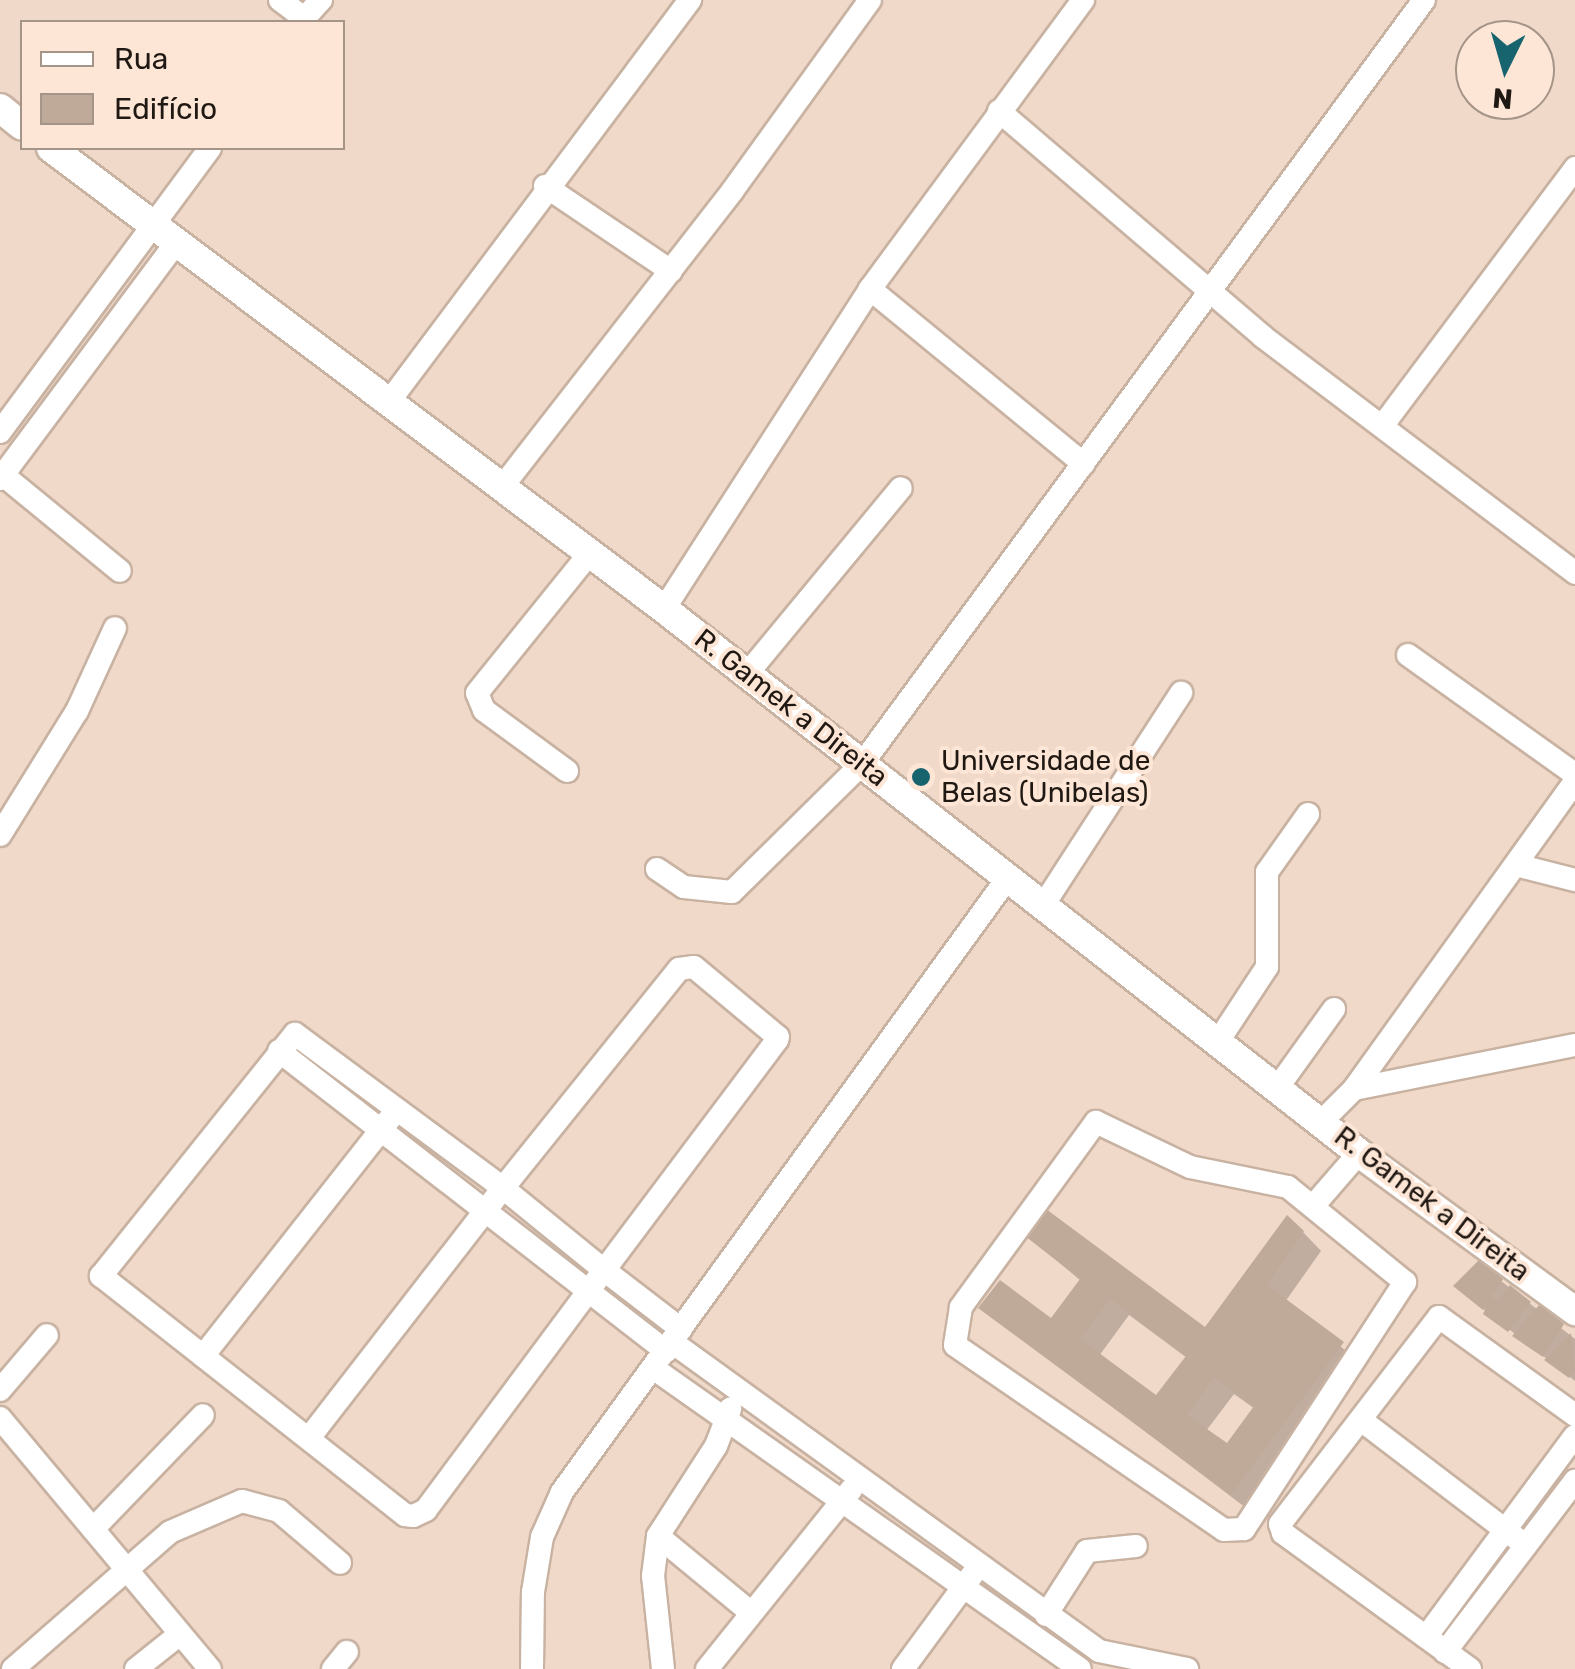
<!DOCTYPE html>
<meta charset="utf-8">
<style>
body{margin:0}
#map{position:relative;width:1575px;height:1669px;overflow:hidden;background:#f0d9c9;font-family:Rubik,sans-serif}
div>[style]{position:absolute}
.shadow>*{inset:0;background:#0003}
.building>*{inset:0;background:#bfa999}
.roads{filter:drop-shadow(2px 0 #c8b2a2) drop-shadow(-2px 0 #c8b2a2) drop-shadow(0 2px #c8b2a2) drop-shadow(0 -2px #c8b2a2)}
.minor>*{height:22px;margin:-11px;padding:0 11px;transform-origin:11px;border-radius:11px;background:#fff}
.major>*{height:28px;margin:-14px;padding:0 14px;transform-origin:14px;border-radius:14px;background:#fff}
.dots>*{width:28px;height:28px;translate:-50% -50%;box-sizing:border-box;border:5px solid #fee6d6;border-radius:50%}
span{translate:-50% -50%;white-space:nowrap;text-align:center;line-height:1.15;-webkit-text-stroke:8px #fee6d6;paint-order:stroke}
.street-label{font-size:28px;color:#201812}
.poi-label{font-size:28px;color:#201812}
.left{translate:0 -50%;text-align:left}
.legend{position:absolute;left:20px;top:20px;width:325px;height:130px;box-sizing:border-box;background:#fee6d6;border:2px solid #a59488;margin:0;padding:12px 18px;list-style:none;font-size:30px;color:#201812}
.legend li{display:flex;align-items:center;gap:20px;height:50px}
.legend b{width:50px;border:2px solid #a59488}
.north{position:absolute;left:1455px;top:20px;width:100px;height:100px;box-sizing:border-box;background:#fee6d6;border:2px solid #a59488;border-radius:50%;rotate:185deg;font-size:28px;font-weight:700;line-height:40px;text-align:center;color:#201812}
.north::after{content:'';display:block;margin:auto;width:35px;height:45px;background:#18646e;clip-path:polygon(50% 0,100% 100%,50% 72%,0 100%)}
</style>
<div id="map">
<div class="shadow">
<i style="clip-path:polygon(evenodd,1303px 1232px,1321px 1251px,1285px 1302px,1360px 1362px,1250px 1511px,981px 1307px,1052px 1321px,1081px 1281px,1028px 1236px,1205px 1330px,1303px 1232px,1129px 1315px,1187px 1358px,1156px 1399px,1099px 1356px,1129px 1315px,1303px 1232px,1234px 1394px,1255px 1409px,1227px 1447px,1206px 1431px,1234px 1394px)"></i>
<i style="clip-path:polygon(1501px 1281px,1575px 1339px,1575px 1381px,1464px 1294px)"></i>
</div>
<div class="building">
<i style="clip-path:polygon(evenodd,1046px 1209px,1205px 1327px,1287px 1215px,1304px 1231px,1267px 1285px,1344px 1342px,1231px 1495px,978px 1308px,1000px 1280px,1051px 1318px,1080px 1279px,1025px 1236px,1046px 1209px,1110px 1299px,1186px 1356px,1156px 1395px,1080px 1339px,1110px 1299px,1046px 1209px,1214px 1377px,1254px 1406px,1227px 1443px,1187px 1415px,1214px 1377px)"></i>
<i style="clip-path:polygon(1480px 1259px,1503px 1279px,1483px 1310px,1453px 1286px)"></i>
<i style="clip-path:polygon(1510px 1285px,1531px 1302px,1508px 1332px,1483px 1314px,1491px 1297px,1499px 1300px)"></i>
<i style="clip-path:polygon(1540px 1304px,1564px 1324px,1543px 1357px,1512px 1336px)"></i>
<i style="clip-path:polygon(1571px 1333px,1575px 1370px,1569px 1378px,1544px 1360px)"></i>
</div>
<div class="roads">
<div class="minor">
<i style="left:280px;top:0;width:30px;rotate:37deg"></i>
<i style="left:301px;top:22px;width:30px;rotate:-48deg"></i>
<i style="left:999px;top:111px;width:346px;rotate:40.5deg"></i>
<i style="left:1262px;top:336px;width:393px;rotate:37.1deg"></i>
<i style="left:545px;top:186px;width:152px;rotate:34deg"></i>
<i style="left:870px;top:289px;width:276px;rotate:39.3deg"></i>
<i style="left:388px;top:403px;width:504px;rotate:-53.15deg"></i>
<i style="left:1383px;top:425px;width:321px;rotate:-53.2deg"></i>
<i style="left:0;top:432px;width:353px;rotate:-53.5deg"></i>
<i style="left:3px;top:475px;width:151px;rotate:39.4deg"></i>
<i style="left:0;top:479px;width:294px;rotate:-53.3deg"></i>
<i style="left:502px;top:487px;width:376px;rotate:-52.1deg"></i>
<i style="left:733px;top:190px;width:234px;rotate:-54.2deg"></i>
<i style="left:664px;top:609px;width:381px;rotate:-57.2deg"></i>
<i style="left:870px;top:289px;width:359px;rotate:-53.6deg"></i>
<i style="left:1408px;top:655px;width:205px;rotate:35.5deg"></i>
<i style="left:747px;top:674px;width:241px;rotate:-50.4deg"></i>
<i style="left:567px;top:771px;width:103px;rotate:-143.7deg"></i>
<i style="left:484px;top:710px;width:18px;rotate:-112deg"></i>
<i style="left:477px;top:693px;width:179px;rotate:-51.1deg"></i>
<i style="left:0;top:835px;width:146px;rotate:-58.2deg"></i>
<i style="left:77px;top:711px;width:91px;rotate:-65.4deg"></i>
<i style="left:1516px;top:865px;width:61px;rotate:14.3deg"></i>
<i style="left:657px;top:869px;width:32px;rotate:34deg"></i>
<i style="left:684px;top:887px;width:48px;rotate:5.9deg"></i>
<i style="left:732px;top:892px;width:182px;rotate:-44.6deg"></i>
<i style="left:862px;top:764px;width:948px;rotate:-53.66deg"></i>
<i style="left:1044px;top:904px;width:252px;rotate:-57deg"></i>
<i style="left:1217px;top:1043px;width:91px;rotate:-56.7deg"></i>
<i style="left:1267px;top:967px;width:95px;rotate:-90deg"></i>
<i style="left:1267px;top:872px;width:71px;rotate:-54.7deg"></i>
<i style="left:279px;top:1051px;width:490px;rotate:37.8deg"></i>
<i style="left:1278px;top:1087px;width:96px;rotate:-54.3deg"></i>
<i style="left:1354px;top:1089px;width:225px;rotate:-11.3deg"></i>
<i style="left:1322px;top:1121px;width:45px;rotate:-45deg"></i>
<i style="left:1354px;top:1089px;width:378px;rotate:-54.3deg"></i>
<i style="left:1096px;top:1122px;width:104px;rotate:25.6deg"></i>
<i style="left:1190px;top:1167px;width:100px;rotate:11.5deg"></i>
<i style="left:1288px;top:1187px;width:151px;rotate:39.1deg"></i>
<i style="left:1405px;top:1282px;width:295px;rotate:123.1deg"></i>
<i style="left:1244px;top:1529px;width:20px;rotate:177deg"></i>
<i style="left:1224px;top:1530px;width:326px;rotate:-145.5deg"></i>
<i style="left:955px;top:1345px;width:38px;rotate:-81deg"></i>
<i style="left:961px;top:1307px;width:229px;rotate:-53.9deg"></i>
<i style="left:1314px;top:1205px;width:69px;rotate:-49.1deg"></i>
<i style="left:672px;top:1342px;width:527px;rotate:35.89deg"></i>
<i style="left:1099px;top:1651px;width:90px;rotate:11.6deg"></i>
<i style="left:203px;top:1356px;width:303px;rotate:-51.8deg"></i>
<i style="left:653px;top:1368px;width:522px;rotate:35.18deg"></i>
<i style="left:0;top:1390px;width:72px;rotate:-49.5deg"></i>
<i style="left:0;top:1418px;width:327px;rotate:50.1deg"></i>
<i style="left:1361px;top:1420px;width:196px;rotate:37.3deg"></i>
<i style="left:309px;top:1438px;width:316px;rotate:-52.2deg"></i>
<i style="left:503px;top:1188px;width:281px;rotate:-51.2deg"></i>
<i style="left:679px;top:969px;width:15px;rotate:-8deg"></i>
<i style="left:694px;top:967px;width:109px;rotate:39.8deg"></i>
<i style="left:778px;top:1037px;width:3px;rotate:108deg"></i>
<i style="left:777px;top:1040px;width:288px;rotate:126.9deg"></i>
<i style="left:604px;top:1270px;width:299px;rotate:126.6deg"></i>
<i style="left:426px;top:1510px;width:14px;rotate:155deg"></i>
<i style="left:413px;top:1516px;width:8px;rotate:-173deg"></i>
<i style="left:405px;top:1515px;width:387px;rotate:-141.8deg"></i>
<i style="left:101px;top:1276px;width:310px;rotate:-51.3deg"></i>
<i style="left:295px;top:1034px;width:259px;rotate:36.5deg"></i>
<i style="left:503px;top:1188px;width:130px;rotate:39.1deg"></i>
<i style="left:604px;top:1270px;width:97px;rotate:37.5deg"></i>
<i style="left:93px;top:1529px;width:158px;rotate:-46deg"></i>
<i style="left:658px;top:1536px;width:118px;rotate:39.5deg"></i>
<i style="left:1046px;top:1615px;width:76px;rotate:-57.4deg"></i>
<i style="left:1087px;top:1551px;width:49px;rotate:-5.8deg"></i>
<i style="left:1426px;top:1637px;width:250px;rotate:-53.5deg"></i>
<i style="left:1445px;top:1652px;width:215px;rotate:-52.8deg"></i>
<i style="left:13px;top:1669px;width:208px;rotate:-41.1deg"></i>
<i style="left:170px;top:1532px;width:78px;rotate:-23.3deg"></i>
<i style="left:242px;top:1501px;width:38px;rotate:15deg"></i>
<i style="left:279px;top:1511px;width:80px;rotate:40.4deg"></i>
<i style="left:136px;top:1669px;width:56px;rotate:-38.5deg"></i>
<i style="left:333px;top:1669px;width:22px;rotate:-51deg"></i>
<i style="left:532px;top:1669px;width:77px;rotate:-89.3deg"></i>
<i style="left:533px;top:1592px;width:56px;rotate:-80.7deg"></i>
<i style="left:542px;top:1537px;width:49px;rotate:-66deg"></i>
<i style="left:562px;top:1492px;width:761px;rotate:-54.03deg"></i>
<i style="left:663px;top:1669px;width:94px;rotate:-96.1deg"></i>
<i style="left:653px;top:1576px;width:40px;rotate:-82.9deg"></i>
<i style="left:658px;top:1536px;width:107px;rotate:-57.2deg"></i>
<i style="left:716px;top:1446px;width:40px;rotate:-69deg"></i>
<i style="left:707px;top:1669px;width:230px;rotate:-51.2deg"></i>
<i style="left:903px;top:1669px;width:117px;rotate:-53.7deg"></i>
<i style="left:1470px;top:1669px;width:231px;rotate:-144deg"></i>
<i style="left:1283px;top:1533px;width:9px;rotate:-108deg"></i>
<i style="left:1280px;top:1524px;width:261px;rotate:-52.5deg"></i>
<i style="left:1439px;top:1317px;width:168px;rotate:35.8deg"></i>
</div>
<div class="major">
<i style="left:0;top:108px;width:28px;rotate:39deg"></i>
<i style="left:51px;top:148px;width:767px;rotate:36.94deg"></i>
<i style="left:664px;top:609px;width:883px;rotate:38.05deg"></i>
<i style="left:1359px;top:1153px;width:268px;rotate:36.2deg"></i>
</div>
</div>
<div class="dots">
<i style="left:921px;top:777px;background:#18646e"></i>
</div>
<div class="street-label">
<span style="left:791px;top:708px;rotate:38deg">R. Gamek a Direita</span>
<span style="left:1432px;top:1204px;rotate:37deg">R. Gamek a Direita</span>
</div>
<div class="poi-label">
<span class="left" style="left:941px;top:777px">Universidade de<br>Belas (Unibelas)</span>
</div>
<ul class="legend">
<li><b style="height:12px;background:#fff"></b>Rua</li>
<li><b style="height:28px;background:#bfa999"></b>Edifício</li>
</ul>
<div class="north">N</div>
</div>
